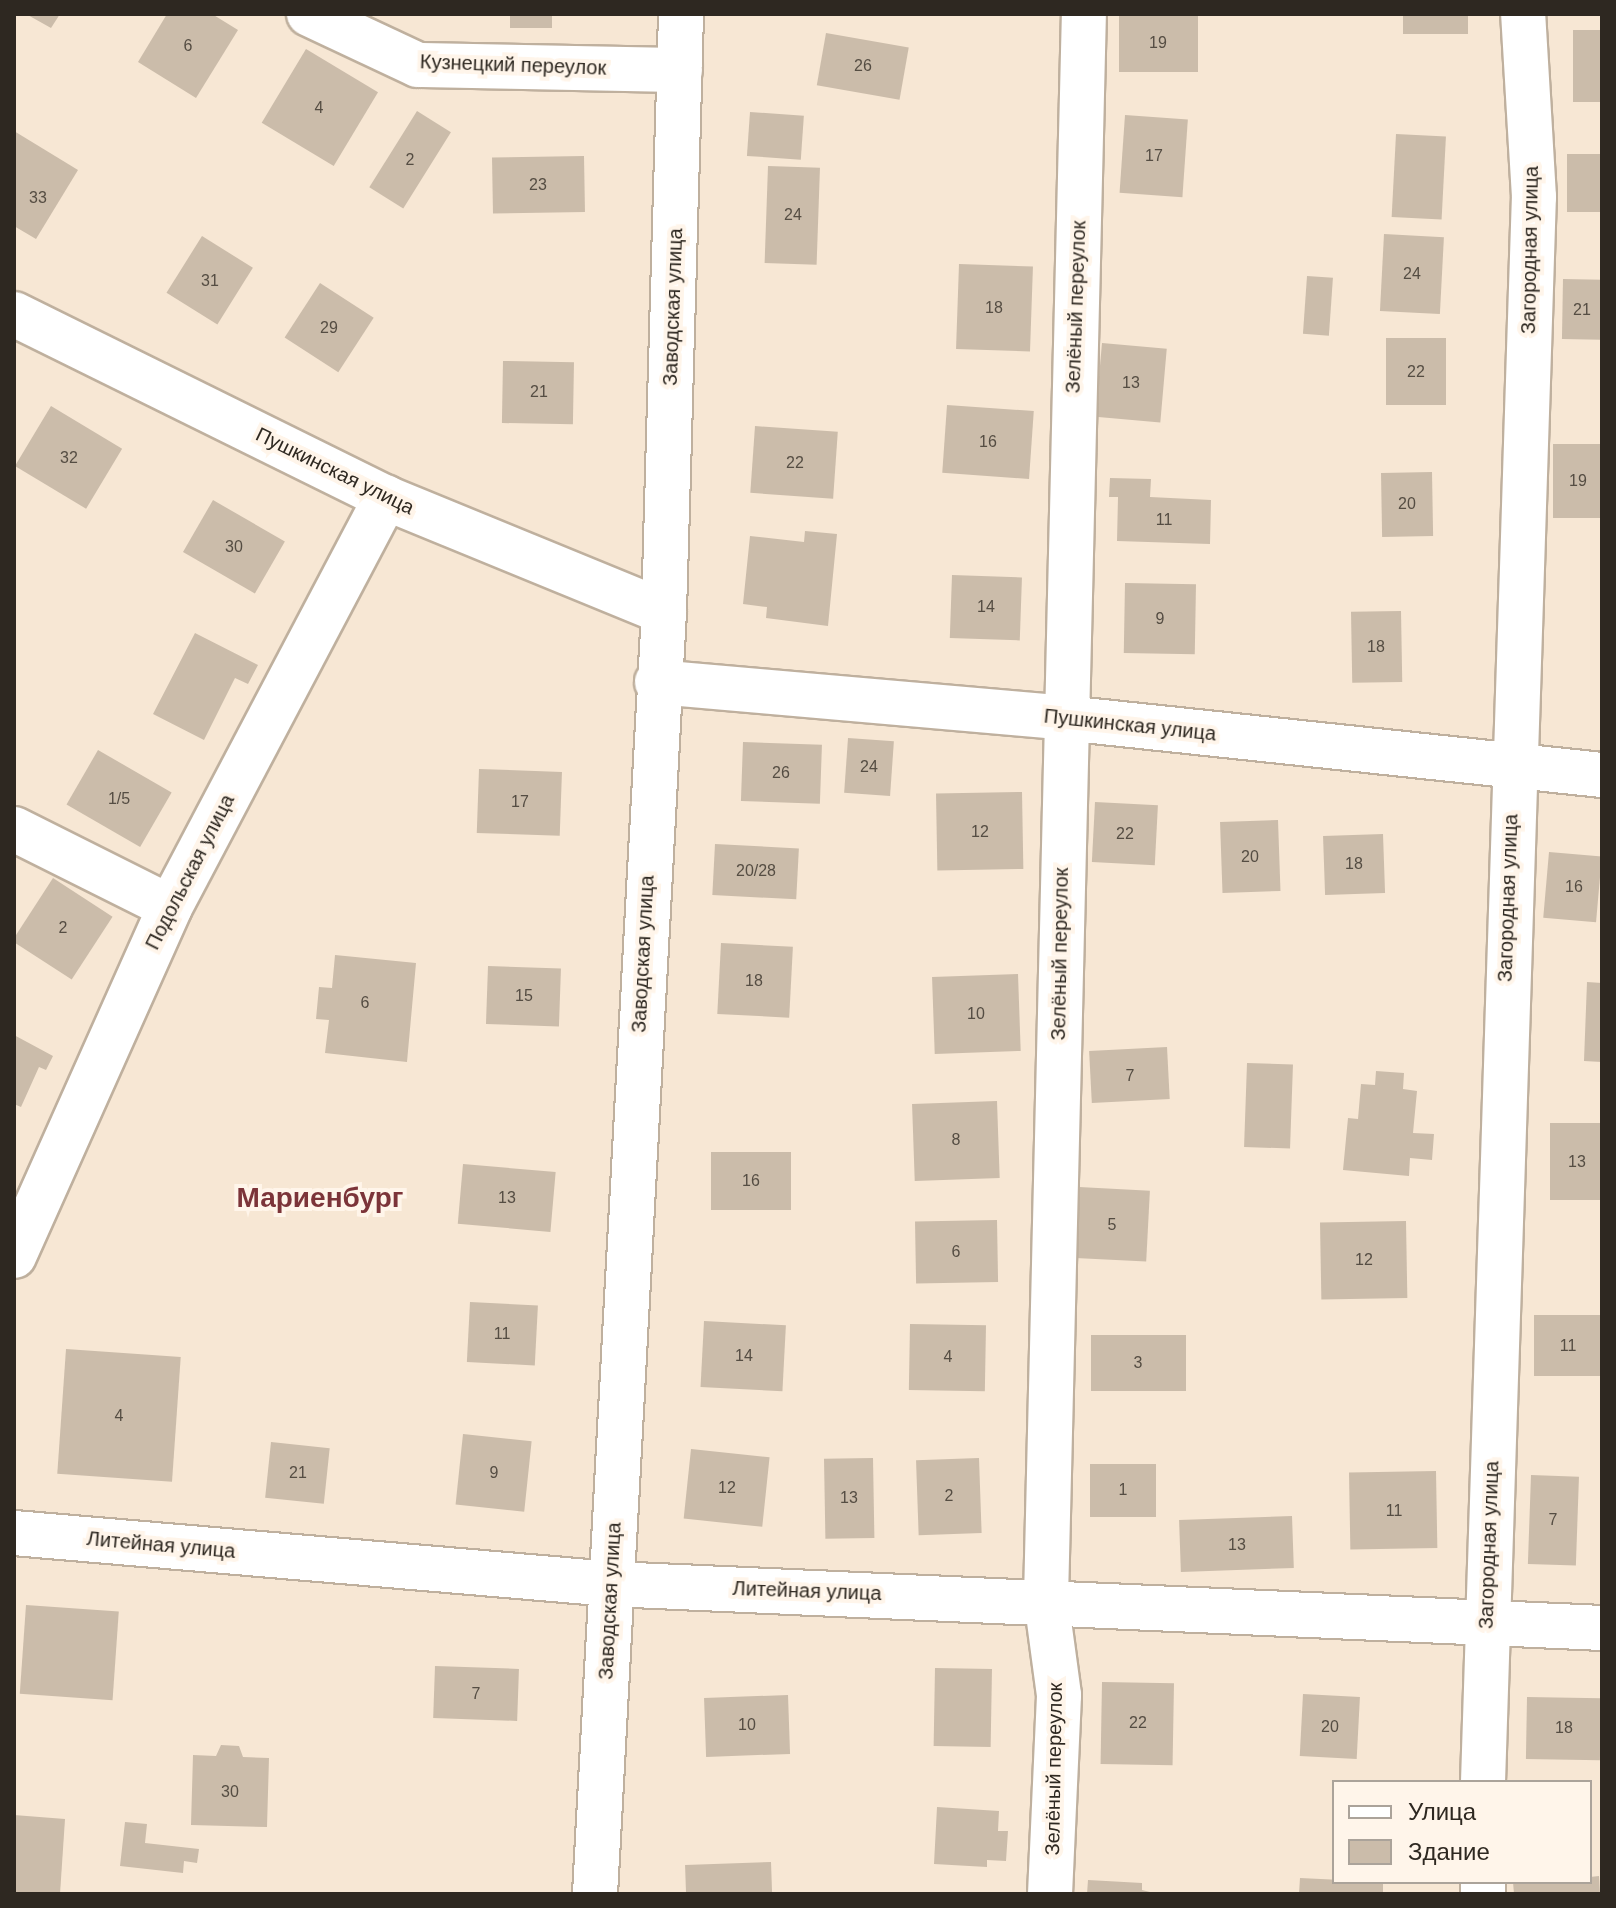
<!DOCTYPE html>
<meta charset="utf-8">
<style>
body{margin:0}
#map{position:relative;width:1616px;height:1908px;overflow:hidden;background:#f7e7d4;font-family:Arial,sans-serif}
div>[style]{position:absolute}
.building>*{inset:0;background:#cbbcaa;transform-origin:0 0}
.roads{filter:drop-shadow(2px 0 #bfb09e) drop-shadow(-2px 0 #bfb09e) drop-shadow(0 2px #bfb09e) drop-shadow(0 -2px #bfb09e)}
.minor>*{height:44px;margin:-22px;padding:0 22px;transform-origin:22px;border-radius:22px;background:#fff}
span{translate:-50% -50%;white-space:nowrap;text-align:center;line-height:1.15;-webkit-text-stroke:8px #fff5ea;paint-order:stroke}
.number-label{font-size:16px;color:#554d43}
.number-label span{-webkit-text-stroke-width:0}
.street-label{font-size:20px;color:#2e2821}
.district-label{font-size:28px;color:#7c3439;font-weight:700}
.frame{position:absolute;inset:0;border:16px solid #2e2821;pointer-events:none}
.legend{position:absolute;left:1332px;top:1780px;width:260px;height:104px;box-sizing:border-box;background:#fff5ea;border:2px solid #aba39a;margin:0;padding:10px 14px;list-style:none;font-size:24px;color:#2e2821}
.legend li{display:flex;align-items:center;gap:16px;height:40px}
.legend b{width:40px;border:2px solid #aba39a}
</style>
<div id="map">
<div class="building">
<i style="clip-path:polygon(26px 14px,60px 14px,51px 28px)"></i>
<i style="clip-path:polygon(167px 14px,212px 14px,238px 30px,196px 98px,138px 62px)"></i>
<i style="left:510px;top:14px;width:42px;height:14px"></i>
<i style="left:1119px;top:14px;width:79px;height:58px"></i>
<i style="left:1403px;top:14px;width:65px;height:20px"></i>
<i style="left:1573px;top:30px;width:29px;height:72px"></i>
<i style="left:826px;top:33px;width:84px;height:53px;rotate:10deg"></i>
<i style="left:306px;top:49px;width:84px;height:86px;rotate:31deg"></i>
<i style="left:417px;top:111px;width:40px;height:90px;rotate:32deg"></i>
<i style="left:750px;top:112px;width:54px;height:44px;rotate:4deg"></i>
<i style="left:1125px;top:115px;width:63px;height:78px;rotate:4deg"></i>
<i style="clip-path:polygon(14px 131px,78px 170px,36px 239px,14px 226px)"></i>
<i style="left:1396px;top:134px;width:50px;height:83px;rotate:3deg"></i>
<i style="left:1602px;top:154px;width:58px;height:35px;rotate:90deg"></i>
<i style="left:584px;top:156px;width:56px;height:92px;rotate:89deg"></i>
<i style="left:768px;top:166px;width:52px;height:97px;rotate:2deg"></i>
<i style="left:1384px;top:234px;width:60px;height:77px;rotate:3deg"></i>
<i style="left:202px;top:236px;width:60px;height:67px;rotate:32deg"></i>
<i style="left:959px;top:264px;width:74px;height:85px;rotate:2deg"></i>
<i style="left:1307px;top:276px;width:26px;height:58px;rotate:4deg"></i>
<i style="left:1563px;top:279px;width:39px;height:60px;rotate:1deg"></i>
<i style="left:320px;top:283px;width:64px;height:65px;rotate:33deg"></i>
<i style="left:1386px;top:338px;width:60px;height:67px"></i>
<i style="left:1102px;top:343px;width:65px;height:74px;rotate:5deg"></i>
<i style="left:503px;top:361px;width:71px;height:62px;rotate:1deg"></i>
<i style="left:947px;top:405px;width:87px;height:68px;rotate:4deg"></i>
<i style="left:51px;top:406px;width:83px;height:70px;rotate:31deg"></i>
<i style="left:755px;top:426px;width:83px;height:67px;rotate:4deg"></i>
<i style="left:1602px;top:444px;width:74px;height:49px;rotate:90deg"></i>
<i style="left:1432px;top:472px;width:64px;height:51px;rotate:89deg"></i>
<i style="clip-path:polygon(1110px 478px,1151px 479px,1150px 497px,1211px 500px,1210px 544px,1117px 541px,1118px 497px,1109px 497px)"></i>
<i style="left:213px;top:500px;width:83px;height:60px;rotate:30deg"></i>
<i style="clip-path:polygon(805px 531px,837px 534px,828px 626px,766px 618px,767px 607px,743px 604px,750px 536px,804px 542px)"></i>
<i style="left:952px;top:575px;width:70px;height:63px;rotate:2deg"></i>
<i style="left:1125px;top:583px;width:71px;height:70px;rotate:1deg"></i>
<i style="left:1401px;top:611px;width:71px;height:50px;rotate:89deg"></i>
<i style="clip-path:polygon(195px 633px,258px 665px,248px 684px,235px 678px,204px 740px,153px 714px)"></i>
<i style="left:848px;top:738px;width:46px;height:55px;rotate:4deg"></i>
<i style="left:743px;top:742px;width:79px;height:59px;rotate:2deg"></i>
<i style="left:98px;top:750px;width:85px;height:63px;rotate:30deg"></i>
<i style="left:479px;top:769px;width:83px;height:64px;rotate:2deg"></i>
<i style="left:1022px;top:792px;width:77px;height:86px;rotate:89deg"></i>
<i style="left:1095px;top:802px;width:63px;height:60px;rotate:3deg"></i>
<i style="left:1278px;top:820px;width:71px;height:58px;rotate:88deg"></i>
<i style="left:1383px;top:834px;width:59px;height:60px;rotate:88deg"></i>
<i style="left:715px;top:844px;width:84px;height:51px;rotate:3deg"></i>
<i style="left:1549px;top:852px;width:53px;height:66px;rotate:5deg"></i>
<i style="left:53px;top:878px;width:71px;height:75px;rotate:33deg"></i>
<i style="left:721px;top:943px;width:72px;height:71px;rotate:3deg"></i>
<i style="clip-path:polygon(335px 955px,416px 963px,407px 1062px,325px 1053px,329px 1020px,316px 1019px,319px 987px,332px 988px)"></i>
<i style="left:488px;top:966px;width:73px;height:58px;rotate:2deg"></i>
<i style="left:1018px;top:974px;width:77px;height:86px;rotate:88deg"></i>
<i style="clip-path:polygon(1587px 982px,1602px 983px,1602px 1062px,1584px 1061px)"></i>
<i style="clip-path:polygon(14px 1035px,53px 1056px,46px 1070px,39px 1067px,21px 1107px,14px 1104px)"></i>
<i style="left:1167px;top:1047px;width:52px;height:78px;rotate:87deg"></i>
<i style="left:1247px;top:1063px;width:46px;height:84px;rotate:2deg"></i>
<i style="clip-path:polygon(1376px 1071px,1404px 1073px,1403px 1089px,1417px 1091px,1413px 1133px,1434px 1134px,1432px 1160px,1410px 1158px,1409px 1176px,1343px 1170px,1348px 1118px,1358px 1119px,1361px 1084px,1375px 1085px)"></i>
<i style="left:997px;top:1101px;width:77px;height:85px;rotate:88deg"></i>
<i style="left:1602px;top:1123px;width:77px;height:52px;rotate:90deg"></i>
<i style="left:711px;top:1152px;width:80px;height:58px"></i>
<i style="left:463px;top:1164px;width:93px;height:60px;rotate:5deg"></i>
<i style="left:1079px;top:1187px;width:71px;height:71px;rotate:3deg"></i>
<i style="left:997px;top:1220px;width:62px;height:82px;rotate:89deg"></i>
<i style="left:1406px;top:1221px;width:77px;height:86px;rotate:89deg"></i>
<i style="left:470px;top:1302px;width:68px;height:60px;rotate:3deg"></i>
<i style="left:1534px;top:1315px;width:68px;height:61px"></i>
<i style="left:704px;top:1321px;width:82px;height:66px;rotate:3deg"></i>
<i style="left:910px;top:1324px;width:76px;height:66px;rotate:1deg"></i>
<i style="left:1091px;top:1335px;width:95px;height:56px"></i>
<i style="left:66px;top:1349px;width:115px;height:125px;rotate:4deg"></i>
<i style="left:463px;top:1434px;width:69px;height:71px;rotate:6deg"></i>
<i style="left:271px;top:1442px;width:59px;height:56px;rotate:6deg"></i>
<i style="left:691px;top:1449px;width:79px;height:70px;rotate:6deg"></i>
<i style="left:873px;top:1458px;width:80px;height:49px;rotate:89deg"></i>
<i style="left:979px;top:1458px;width:75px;height:63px;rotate:88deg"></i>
<i style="left:1090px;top:1464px;width:66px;height:53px"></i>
<i style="left:1436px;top:1471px;width:77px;height:87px;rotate:89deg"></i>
<i style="left:1531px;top:1475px;width:48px;height:89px;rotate:2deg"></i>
<i style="left:1292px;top:1516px;width:52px;height:113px;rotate:88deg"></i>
<i style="left:26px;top:1605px;width:93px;height:89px;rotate:4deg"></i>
<i style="left:435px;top:1666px;width:84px;height:52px;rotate:2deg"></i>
<i style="left:935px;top:1668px;width:57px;height:78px;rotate:1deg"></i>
<i style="left:1102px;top:1682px;width:72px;height:82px;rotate:1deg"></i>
<i style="left:1303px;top:1694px;width:57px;height:62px;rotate:3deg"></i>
<i style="left:788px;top:1695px;width:59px;height:84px;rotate:88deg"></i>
<i style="left:1527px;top:1697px;width:74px;height:62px;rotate:1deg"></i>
<i style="clip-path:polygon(221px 1745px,239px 1746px,243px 1757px,269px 1758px,267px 1827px,191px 1825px,193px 1755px,216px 1756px)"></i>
<i style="clip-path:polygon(937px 1807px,999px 1811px,998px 1831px,1008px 1831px,1006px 1861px,987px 1860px,987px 1867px,934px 1864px)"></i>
<i style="clip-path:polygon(14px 1815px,65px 1819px,60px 1894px,14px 1894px)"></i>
<i style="clip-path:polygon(125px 1822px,147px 1824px,145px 1843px,199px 1849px,197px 1863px,184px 1861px,183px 1873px,120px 1866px)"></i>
<i style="left:771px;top:1862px;width:32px;height:86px;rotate:88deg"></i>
<i style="clip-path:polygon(1599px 1876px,1600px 1894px,1514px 1894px,1513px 1882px,1590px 1882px,1590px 1877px)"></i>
<i style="clip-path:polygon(1300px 1878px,1383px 1882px,1383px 1894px,1299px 1894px)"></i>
<i style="clip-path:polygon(1088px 1880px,1142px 1883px,1142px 1890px,1158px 1894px,1087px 1894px)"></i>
</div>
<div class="roads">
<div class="minor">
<i style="left:309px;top:14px;width:120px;rotate:25.1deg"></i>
<i style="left:418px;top:65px;width:262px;rotate:1.1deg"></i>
<i style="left:14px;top:314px;width:415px;rotate:26.3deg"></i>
<i style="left:386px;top:498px;width:300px;rotate:22.3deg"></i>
<i style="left:657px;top:682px;width:410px;rotate:5deg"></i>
<i style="left:1065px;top:718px;width:540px;rotate:6.06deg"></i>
<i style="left:14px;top:829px;width:174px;rotate:26.6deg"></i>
<i style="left:14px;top:1256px;width:382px;rotate:-65.9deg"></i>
<i style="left:170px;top:907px;width:463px;rotate:-62.2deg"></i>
<i style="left:14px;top:1533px;width:599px;rotate:4.88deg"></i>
<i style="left:611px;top:1584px;width:992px;rotate:2.54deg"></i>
<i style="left:1483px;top:1782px;width:1586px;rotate:-88.16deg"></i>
<i style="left:1534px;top:197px;width:183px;rotate:-93.4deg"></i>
<i style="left:595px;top:1894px;width:1284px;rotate:-86.92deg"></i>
<i style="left:664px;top:612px;width:598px;rotate:-88.37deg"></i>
<i style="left:1050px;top:1894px;width:199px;rotate:-87.4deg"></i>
<i style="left:1059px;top:1695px;width:97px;rotate:-97.7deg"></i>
<i style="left:1046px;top:1599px;width:1585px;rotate:-88.63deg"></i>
<i style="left:1483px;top:1894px;width:12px;rotate:-90deg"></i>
</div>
</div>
<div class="number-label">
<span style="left:1158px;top:43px">19</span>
<span style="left:188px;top:46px">6</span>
<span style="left:863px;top:66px">26</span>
<span style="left:319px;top:108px">4</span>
<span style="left:1154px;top:156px">17</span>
<span style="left:410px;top:160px">2</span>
<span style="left:538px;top:185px">23</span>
<span style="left:38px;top:198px">33</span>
<span style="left:793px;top:215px">24</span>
<span style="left:1412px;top:274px">24</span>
<span style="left:210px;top:281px">31</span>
<span style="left:994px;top:308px">18</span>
<span style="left:1582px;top:310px">21</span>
<span style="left:329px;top:328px">29</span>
<span style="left:1416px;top:372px">22</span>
<span style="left:1131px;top:383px">13</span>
<span style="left:539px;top:392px">21</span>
<span style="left:988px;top:442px">16</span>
<span style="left:69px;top:458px">32</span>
<span style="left:795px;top:463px">22</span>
<span style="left:1578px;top:481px">19</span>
<span style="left:1407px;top:504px">20</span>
<span style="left:1164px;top:520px">11</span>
<span style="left:234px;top:547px">30</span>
<span style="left:986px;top:607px">14</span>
<span style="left:1160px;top:619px">9</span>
<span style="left:1376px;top:647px">18</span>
<span style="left:869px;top:767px">24</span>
<span style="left:781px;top:773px">26</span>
<span style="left:119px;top:799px">1/5</span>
<span style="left:520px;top:802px">17</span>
<span style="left:980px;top:832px">12</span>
<span style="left:1125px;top:834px">22</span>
<span style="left:1250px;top:857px">20</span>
<span style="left:1354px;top:864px">18</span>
<span style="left:756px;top:871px">20/28</span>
<span style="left:1574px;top:887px">16</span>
<span style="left:63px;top:928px">2</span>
<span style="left:754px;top:981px">18</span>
<span style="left:524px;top:996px">15</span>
<span style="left:365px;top:1003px">6</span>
<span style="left:976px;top:1014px">10</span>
<span style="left:1130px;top:1076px">7</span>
<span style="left:956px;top:1140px">8</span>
<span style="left:1577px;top:1162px">13</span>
<span style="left:751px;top:1181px">16</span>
<span style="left:507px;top:1198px">13</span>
<span style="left:1112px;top:1225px">5</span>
<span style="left:956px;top:1252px">6</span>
<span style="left:1364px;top:1260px">12</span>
<span style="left:502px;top:1334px">11</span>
<span style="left:1568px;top:1346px">11</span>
<span style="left:744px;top:1356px">14</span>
<span style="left:948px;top:1357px">4</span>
<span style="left:1138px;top:1363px">3</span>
<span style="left:119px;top:1416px">4</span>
<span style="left:298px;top:1473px">21</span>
<span style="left:494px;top:1473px">9</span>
<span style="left:727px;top:1488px">12</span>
<span style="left:1123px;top:1490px">1</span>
<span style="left:949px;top:1496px">2</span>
<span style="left:849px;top:1498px">13</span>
<span style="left:1394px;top:1511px">11</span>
<span style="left:1553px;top:1520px">7</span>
<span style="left:1237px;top:1545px">13</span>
<span style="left:476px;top:1694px">7</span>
<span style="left:1138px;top:1723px">22</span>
<span style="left:747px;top:1725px">10</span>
<span style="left:1330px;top:1727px">20</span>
<span style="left:1564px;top:1728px">18</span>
<span style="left:230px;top:1792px">30</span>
</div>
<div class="street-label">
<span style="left:513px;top:65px;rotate:2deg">Кузнецкий переулок</span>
<span style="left:1530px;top:250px;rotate:-89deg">Загородная улица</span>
<span style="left:673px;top:307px;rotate:-88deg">Заводская улица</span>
<span style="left:1076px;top:307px;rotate:-88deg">Зелёный переулок</span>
<span style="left:335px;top:471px;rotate:26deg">Пушкинская улица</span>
<span style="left:1130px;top:725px;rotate:6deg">Пушкинская улица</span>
<span style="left:190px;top:872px;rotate:-63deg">Подольская улица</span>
<span style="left:1508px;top:898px;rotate:-88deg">Загородная улица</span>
<span style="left:643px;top:954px;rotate:-87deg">Заводская улица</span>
<span style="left:1060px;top:954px;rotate:-89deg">Зелёный переулок</span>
<span style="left:161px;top:1545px;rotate:5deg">Литейная улица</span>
<span style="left:1489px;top:1545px;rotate:-88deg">Загородная улица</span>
<span style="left:807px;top:1591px;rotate:2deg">Литейная улица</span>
<span style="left:610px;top:1601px;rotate:-87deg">Заводская улица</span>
<span style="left:1054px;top:1769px;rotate:-89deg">Зелёный переулок</span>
</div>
<div class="district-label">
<span style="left:320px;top:1198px">Мариенбург</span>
</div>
<div class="frame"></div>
<ul class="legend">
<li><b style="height:10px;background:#fff"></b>Улица</li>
<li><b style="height:22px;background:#cbbcaa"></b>Здание</li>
</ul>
</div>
